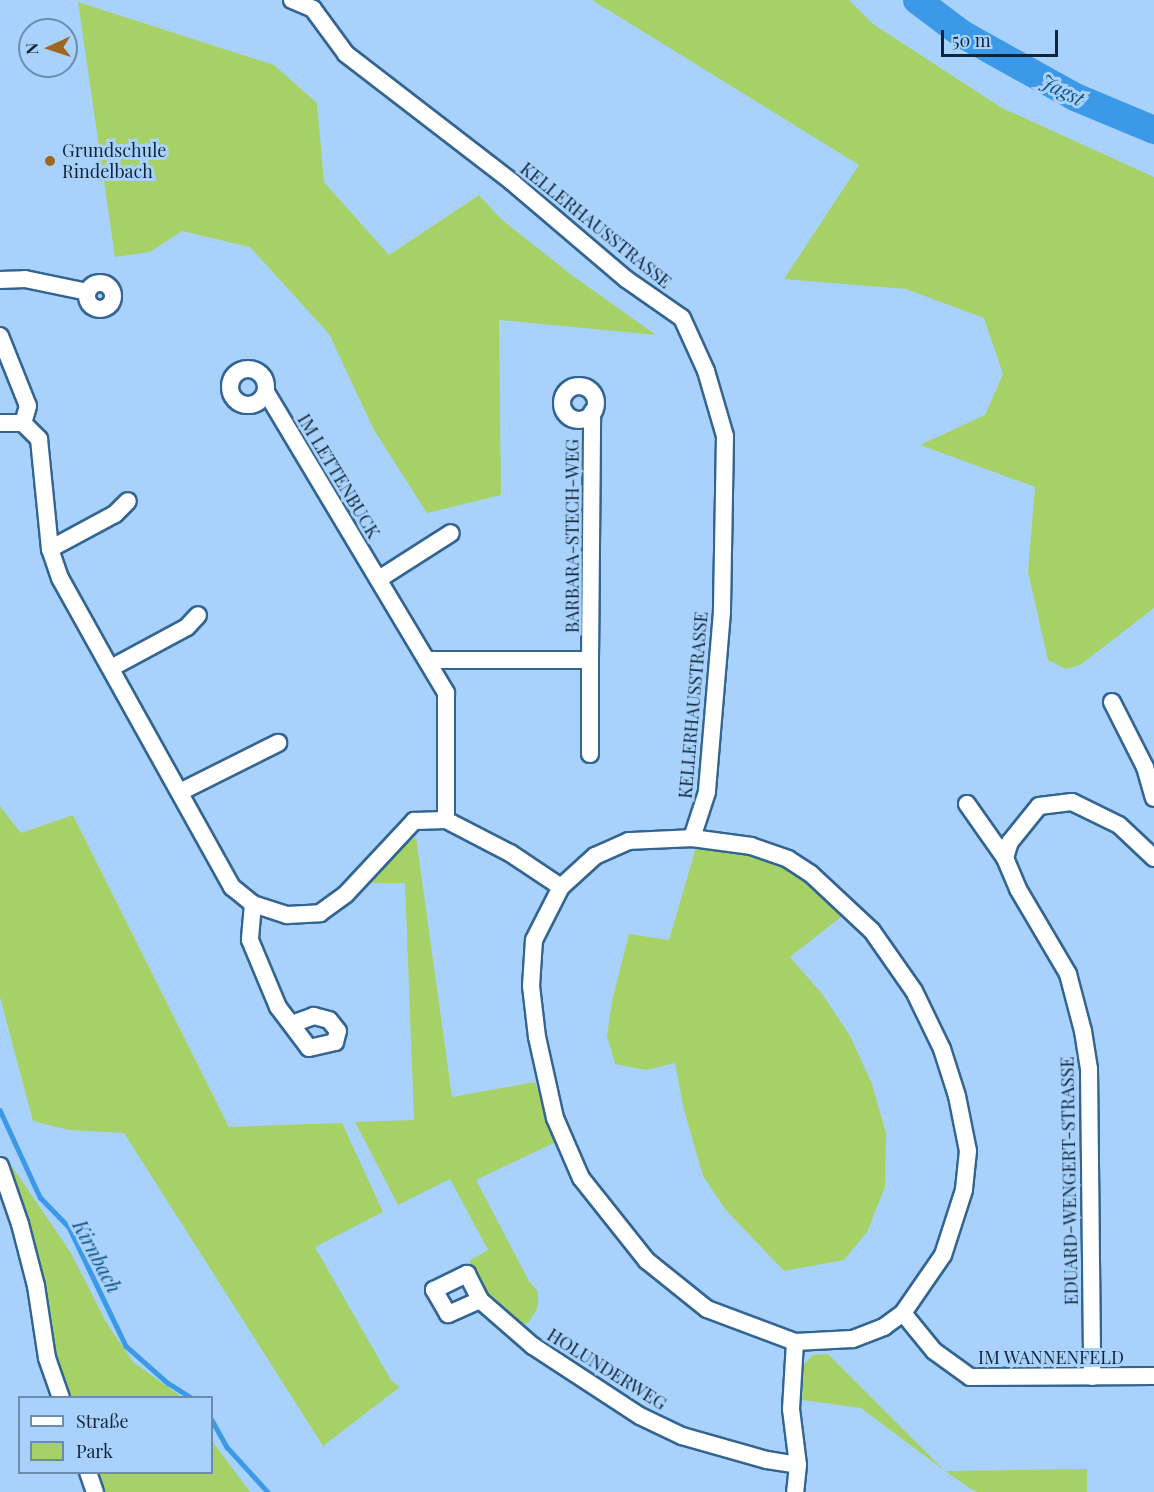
<!DOCTYPE html>
<meta charset="utf-8">
<style>
body{margin:0}
#map{position:relative;width:1154px;height:1492px;overflow:hidden;background:#a8d2fb;font-family:"Playfair Display",serif}
div>[style]{position:absolute}
.green>*{inset:0;background:#a6d167}
.stream>*{height:4.5px;margin:-2.25px;padding:0 2.25px;transform-origin:2.25px;border-radius:2.25px;background:#3b99e8}
.river>*{height:28px;margin:-14px;padding:0 14px;transform-origin:14px;border-radius:14px;background:#3b99e8}
.roads{filter:drop-shadow(2px 0 #336592) drop-shadow(-2px 0 #336592) drop-shadow(0 2px #336592) drop-shadow(0 -2px #336592)}
.street>*{height:16px;margin:-8px;padding:0 8px;transform-origin:8px;border-radius:8px;background:#fff}
.street>.ring{margin:-8px;padding:0;box-sizing:content-box;background:none;border:16px solid #fff;border-radius:50%}
.dots>*{width:16px;height:16px;translate:-50% -50%;box-sizing:border-box;border:3px solid #a8d2fb;border-radius:50%}
span{translate:-50% -50%;white-space:nowrap;text-align:center;line-height:1.15;-webkit-text-stroke:6px #a8d2fb;paint-order:stroke}
.poi-label{font-size:18px;color:#0f2437}
.left{translate:0 -50%;text-align:left}
.street-label{font-size:18px;color:#0f2437}
.water-label{font-size:20px;color:#105386;font-style:italic}
.legend{position:absolute;left:18px;top:1396px;width:195px;height:78px;box-sizing:border-box;background:#a8d2fb;border:2px solid #6b8cad;margin:0;padding:8px 10px;list-style:none;font-size:18px;color:#0f2437}
.legend li{display:flex;align-items:center;gap:12px;height:30px}
.legend b{width:30px;border:2px solid #6b8cad}
.north{position:absolute;left:18px;top:18px;width:60px;height:60px;box-sizing:border-box;background:#a8d2fb;border:2px solid #6b8cad;border-radius:50%;rotate:267deg;font-size:16px;font-weight:700;line-height:24px;text-align:center;color:#0f2437}
.north::after{content:'';display:block;margin:auto;width:21px;height:27px;background:#9d6621;clip-path:polygon(50% 0,100% 100%,50% 72%,0 100%)}
.scale{position:absolute;left:941px;top:30px;width:117px;height:27px;box-sizing:border-box;border:3px solid #0f2437;border-top:0;padding-left:8px;font-size:18px;line-height:21px;white-space:nowrap;color:#0f2437;-webkit-text-stroke:4px #a8d2fb;paint-order:stroke}
</style>
<div id="map">
<div class="green">
<i style="clip-path:polygon(592px 0,849px 0,873px 24px,1002px 108px,1154px 177px,1154px 608px,1080px 665px,1066px 669px,1048px 660px,1028px 572px,1035px 487px,920px 445px,985px 415px,1003px 374px,984px 318px,906px 289px,784px 279px,859px 165px)"></i>
<i style="clip-path:polygon(78px 2px,274px 65px,317px 103px,324px 182px,389px 255px,479px 195px,501px 219px,573px 276px,656px 335px,499px 320px,501px 495px,427px 513px,374px 430px,329px 334px,250px 247px,182px 231px,150px 252px,115px 257px)"></i>
<i style="clip-path:polygon(0 806px,21px 833px,73px 815px,229px 1127px,342px 1123px,383px 1212px,315px 1247px,391px 1380px,400px 1387px,323px 1446px,124px 1133px,69px 1130px,33px 1121px,0 997px)"></i>
<i style="clip-path:polygon(416px 837px,452px 1097px,535px 1082px,556px 1142px,476px 1180px,529px 1281px,538px 1292px,538px 1307px,529px 1322px,522px 1325px,496px 1307px,469px 1261px,488px 1250px,450px 1179px,398px 1205px,355px 1122px,414px 1120px,405px 883px,372px 883px,399px 848px)"></i>
<i style="clip-path:polygon(697px 844px,745px 852px,777px 865px,805px 878px,846px 913px,790px 957px,823px 995px,850px 1036px,872px 1084px,886px 1133px,885px 1187px,867px 1232px,844px 1260px,784px 1271px,725px 1209px,703px 1176px,684px 1110px,675px 1063px,646px 1070px,615px 1064px,607px 1036px,612px 1001px,629px 934px,669px 940px)"></i>
<i style="clip-path:polygon(9px 1162px,71px 1253px,106px 1322px,133px 1362px,182px 1397px,70px 1397px,58px 1364px,31px 1233px)"></i>
<i style="clip-path:polygon(828px 1354px,945px 1471px,1087px 1469px,1087px 1492px,978px 1492px,971px 1489px,945px 1471px,861px 1408px,802px 1400px,804px 1364px,813px 1355px)"></i>
<i style="clip-path:polygon(212px 1441px,250px 1492px,105px 1492px,97px 1473px,212px 1472px)"></i>
</div>
<div class="stream">
<i style="left:0;top:1110px;width:96px;rotate:65.3deg"></i>
<i style="left:40px;top:1197px;width:42px;rotate:46deg"></i>
<i style="left:69px;top:1227px;width:132px;rotate:64.4deg"></i>
<i style="left:126px;top:1346px;width:56px;rotate:41.4deg"></i>
<i style="left:168px;top:1383px;width:28px;rotate:32deg"></i>
<i style="left:212px;top:1420px;width:31px;rotate:61deg"></i>
<i style="left:227px;top:1447px;width:61px;rotate:47.7deg"></i>
</div>
<div class="river">
<i style="left:917px;top:0;width:56px;rotate:37.1deg"></i>
<i style="left:962px;top:34px;width:129px;rotate:29.1deg"></i>
<i style="left:1075px;top:97px;width:86px;rotate:22.7deg"></i>
</div>
<div class="roads">
<div class="street">
<i style="left:292px;top:0;width:23px;rotate:23deg"></i>
<i style="left:313px;top:9px;width:56px;rotate:53.7deg"></i>
<i style="left:346px;top:54px;width:210px;rotate:37.6deg"></i>
<i style="left:512px;top:182px;width:150px;rotate:40.4deg"></i>
<i style="left:626px;top:279px;width:68px;rotate:34.9deg"></i>
<i style="left:682px;top:318px;width:58px;rotate:65.6deg"></i>
<i style="left:706px;top:371px;width:68px;rotate:73.7deg"></i>
<i style="left:725px;top:436px;width:176px;rotate:91deg"></i>
<i style="left:722px;top:612px;width:181px;rotate:94.8deg"></i>
<i style="left:707px;top:792px;width:48px;rotate:108.1deg"></i>
<i style="left:0;top:280px;width:25px;rotate:-2deg"></i>
<i style="left:25px;top:279px;width:64px;rotate:11.7deg"></i>
<i class="ring" style="left:87px;top:283px;width:10px;height:10px"></i>
<i style="left:0;top:336px;width:75px;rotate:68.2deg"></i>
<i style="left:28px;top:406px;width:18px;rotate:106deg"></i>
<i class="ring" style="left:230px;top:369px;width:20px;height:20px"></i>
<i class="ring" style="left:562px;top:386px;width:18px;height:18px"></i>
<i style="left:266px;top:392px;width:351px;rotate:59.1deg"></i>
<i style="left:446px;top:693px;width:127px;rotate:90deg"></i>
<i style="left:0;top:423px;width:23px"></i>
<i style="left:23px;top:423px;width:23px;rotate:45deg"></i>
<i style="left:39px;top:439px;width:111px;rotate:84.3deg"></i>
<i style="left:50px;top:549px;width:31px;rotate:71deg"></i>
<i style="left:60px;top:578px;width:354px;rotate:60.9deg"></i>
<i style="left:232px;top:887px;width:27px;rotate:39deg"></i>
<i style="left:253px;top:904px;width:36px;rotate:18deg"></i>
<i style="left:287px;top:915px;width:33px;rotate:-3deg"></i>
<i style="left:320px;top:913px;width:32px;rotate:-36deg"></i>
<i style="left:346px;top:894px;width:100px;rotate:-47deg"></i>
<i style="left:414px;top:821px;width:32px;rotate:-2deg"></i>
<i style="left:446px;top:820px;width:72px;rotate:27.3deg"></i>
<i style="left:510px;top:853px;width:61px;rotate:33.7deg"></i>
<i style="left:50px;top:549px;width:74px;rotate:-28.3deg"></i>
<i style="left:115px;top:514px;width:18px;rotate:-45deg"></i>
<i style="left:379px;top:579px;width:85px;rotate:-32.6deg"></i>
<i style="left:430px;top:660px;width:160px"></i>
<i style="left:590px;top:660px;width:248px;rotate:-89.5deg"></i>
<i style="left:111px;top:668px;width:86px;rotate:-28.3deg"></i>
<i style="left:187px;top:627px;width:16px;rotate:-47deg"></i>
<i style="left:1112px;top:702px;width:73px;rotate:63.1deg"></i>
<i style="left:1145px;top:767px;width:32px;rotate:74deg"></i>
<i style="left:590px;top:754px;width:94px;rotate:-90deg"></i>
<i style="left:180px;top:792px;width:110px;rotate:-26.6deg"></i>
<i style="left:967px;top:804px;width:66px;rotate:54.9deg"></i>
<i style="left:1005px;top:858px;width:34px;rotate:67deg"></i>
<i style="left:1018px;top:889px;width:99px;rotate:59.5deg"></i>
<i style="left:1068px;top:974px;width:59px;rotate:75.3deg"></i>
<i style="left:1083px;top:1031px;width:38px;rotate:81deg"></i>
<i style="left:1089px;top:1069px;width:308px;rotate:89.4deg"></i>
<i style="left:692px;top:838px;width:60px;rotate:7.7deg"></i>
<i style="left:751px;top:846px;width:39px;rotate:19deg"></i>
<i style="left:788px;top:859px;width:27px;rotate:33deg"></i>
<i style="left:811px;top:874px;width:83px;rotate:43.1deg"></i>
<i style="left:872px;top:931px;width:73px;rotate:55deg"></i>
<i style="left:914px;top:991px;width:64px;rotate:64.2deg"></i>
<i style="left:942px;top:1049px;width:49px;rotate:72.3deg"></i>
<i style="left:957px;top:1096px;width:56px;rotate:78.7deg"></i>
<i style="left:968px;top:1151px;width:39px;rotate:96deg"></i>
<i style="left:964px;top:1190px;width:68px;rotate:107.9deg"></i>
<i style="left:943px;top:1255px;width:70px;rotate:124.6deg"></i>
<i style="left:903px;top:1313px;width:24px;rotate:144deg"></i>
<i style="left:884px;top:1327px;width:34px;rotate:159deg"></i>
<i style="left:852px;top:1339px;width:57px;rotate:177deg"></i>
<i style="left:795px;top:1342px;width:94px;rotate:-159.4deg"></i>
<i style="left:707px;top:1309px;width:77px;rotate:-141.3deg"></i>
<i style="left:647px;top:1261px;width:106px;rotate:-128.5deg"></i>
<i style="left:581px;top:1178px;width:65px;rotate:-113.4deg"></i>
<i style="left:555px;top:1118px;width:83px;rotate:-102.5deg"></i>
<i style="left:537px;top:1037px;width:51px;rotate:-96.7deg"></i>
<i style="left:531px;top:986px;width:46px;rotate:-86.3deg"></i>
<i style="left:534px;top:940px;width:59px;rotate:-63deg"></i>
<i style="left:561px;top:887px;width:46px;rotate:-42.4deg"></i>
<i style="left:595px;top:856px;width:37px;rotate:-24deg"></i>
<i style="left:629px;top:841px;width:63px;rotate:-2.7deg"></i>
<i style="left:1005px;top:858px;width:17px;rotate:-73deg"></i>
<i style="left:1010px;top:842px;width:46px;rotate:-51.1deg"></i>
<i style="left:1039px;top:806px;width:33px;rotate:-7deg"></i>
<i style="left:1072px;top:802px;width:52px;rotate:26.1deg"></i>
<i style="left:1119px;top:825px;width:48px;rotate:43.3deg"></i>
<i style="left:253px;top:904px;width:36px;rotate:95deg"></i>
<i style="left:250px;top:940px;width:73px;rotate:67.3deg"></i>
<i style="left:278px;top:1007px;width:51px;rotate:52.9deg"></i>
<i style="left:309px;top:1048px;width:27px;rotate:-13deg"></i>
<i style="left:335px;top:1042px;width:11px;rotate:-75deg"></i>
<i style="left:338px;top:1031px;width:14px;rotate:-129deg"></i>
<i style="left:329px;top:1020px;width:16px;rotate:-165deg"></i>
<i style="left:314px;top:1016px;width:23px;rotate:160deg"></i>
<i style="left:0;top:1166px;width:61px;rotate:71deg"></i>
<i style="left:20px;top:1224px;width:64px;rotate:75.5deg"></i>
<i style="left:36px;top:1286px;width:73px;rotate:81.3deg"></i>
<i style="left:47px;top:1358px;width:42px;rotate:70.7deg"></i>
<i style="left:480px;top:1300px;width:35px;rotate:156deg"></i>
<i style="left:448px;top:1314px;width:28px;rotate:-120deg"></i>
<i style="left:434px;top:1290px;width:37px;rotate:-26deg"></i>
<i style="left:467px;top:1274px;width:29px;rotate:63deg"></i>
<i style="left:480px;top:1300px;width:70px;rotate:41deg"></i>
<i style="left:533px;top:1346px;width:128px;rotate:33.2deg"></i>
<i style="left:640px;top:1416px;width:47px;rotate:25.5deg"></i>
<i style="left:682px;top:1436px;width:88px;rotate:15.8deg"></i>
<i style="left:767px;top:1460px;width:31px;rotate:9deg"></i>
<i style="left:903px;top:1313px;width:49px;rotate:50.8deg"></i>
<i style="left:934px;top:1351px;width:44px;rotate:35.8deg"></i>
<i style="left:970px;top:1377px;width:184px;rotate:-0.3deg"></i>
<i style="left:795px;top:1342px;width:67px;rotate:93.4deg"></i>
<i style="left:791px;top:1409px;width:56px;rotate:82.9deg"></i>
<i style="left:798px;top:1465px;width:27px;rotate:96deg"></i>
<i style="left:88px;top:1472px;width:21px;rotate:71deg"></i>
</div>
</div>
<div class="dots">
<i style="left:50px;top:161px;background:#9d6621"></i>
</div>
<div class="poi-label">
<span class="left" style="left:62px;top:161px">Grundschule<br>Rindelbach</span>
</div>
<div class="street-label">
<span style="left:596px;top:225px;rotate:39deg">KELLERHAUSSTRASSE</span>
<span style="left:339px;top:476px;rotate:59deg">IM LETTENBUCK</span>
<span style="left:572px;top:536px;rotate:-90deg">BARBARA-STECH-WEG</span>
<span style="left:693px;top:705px;rotate:-85deg">KELLERHAUSSTRASSE</span>
<span style="left:1069px;top:1181px;rotate:-91deg">EDUARD-WENGERT-STRASSE</span>
<span style="left:1051px;top:1357px">IM WANNENFELD</span>
<span style="left:607px;top:1369px;rotate:32deg">HOLUNDERWEG</span>
</div>
<div class="water-label">
<span style="left:1063px;top:89px;rotate:27deg">Jagst</span>
<span style="left:98px;top:1256px;rotate:62deg">Kirnbach</span>
</div>
<ul class="legend">
<li><b style="height:8px;background:#fff"></b>Straße</li>
<li><b style="height:16px;background:#a6d167"></b>Park</li>
</ul>
<div class="north">N</div>
<div class="scale">50 m</div>
</div>
